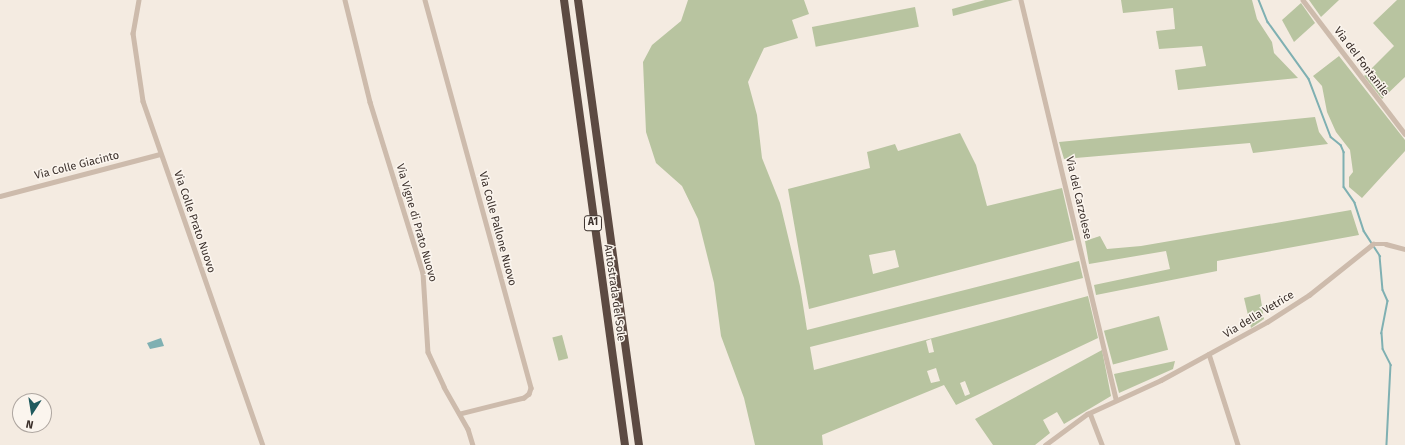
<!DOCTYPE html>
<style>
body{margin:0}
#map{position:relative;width:1405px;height:445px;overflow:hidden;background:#f4ebe1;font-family:"Fira Sans",sans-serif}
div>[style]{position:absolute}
.green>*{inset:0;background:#b8c4a0;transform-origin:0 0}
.water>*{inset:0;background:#7fb0b2}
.stream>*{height:1.5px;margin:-0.75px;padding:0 0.75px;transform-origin:0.75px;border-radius:0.75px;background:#7fb0b2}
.street>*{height:4.5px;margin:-2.25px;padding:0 2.25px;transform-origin:2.25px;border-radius:2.25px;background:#cdbbac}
.highway>*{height:8px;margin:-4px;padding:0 4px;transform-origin:4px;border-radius:4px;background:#5c4a42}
span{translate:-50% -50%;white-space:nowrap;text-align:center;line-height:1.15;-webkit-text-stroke:3px #fbf5ee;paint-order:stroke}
.shield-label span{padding:1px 3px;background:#fbf5ee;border:1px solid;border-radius:3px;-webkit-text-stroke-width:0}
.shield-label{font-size:10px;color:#3b302b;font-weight:700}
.street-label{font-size:11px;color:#3b302b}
.north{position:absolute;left:12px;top:393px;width:40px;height:40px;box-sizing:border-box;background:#fbf5ee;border:1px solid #aea6a0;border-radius:50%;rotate:192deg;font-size:11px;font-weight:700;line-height:16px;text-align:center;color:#3b302b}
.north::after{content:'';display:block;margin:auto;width:14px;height:18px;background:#1f5a5e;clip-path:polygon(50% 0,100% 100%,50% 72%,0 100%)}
</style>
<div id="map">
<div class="green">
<i style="clip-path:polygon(evenodd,688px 0,804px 0,809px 14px,792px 20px,798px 38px,764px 48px,748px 82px,757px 115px,762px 158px,780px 203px,800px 286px,807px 330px,1079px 261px,1083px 278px,810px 347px,814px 370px,1088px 296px,1098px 338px,956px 405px,944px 385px,822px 435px,823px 445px,755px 445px,744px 398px,721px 336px,714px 283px,698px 219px,682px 186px,656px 163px,646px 132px,643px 62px,652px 45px,681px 21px,688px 0,931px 339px,934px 352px,929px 353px,926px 341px,931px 339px,688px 0,936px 368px,940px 381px,931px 383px,927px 371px,936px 368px,688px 0,965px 381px,970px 394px,965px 396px,960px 383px,965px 381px)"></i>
<i style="clip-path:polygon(985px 0,1013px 0,953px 16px,952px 9px)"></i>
<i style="clip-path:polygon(1121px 0,1252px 0,1257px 19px,1272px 42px,1274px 53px,1298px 78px,1178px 90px,1175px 70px,1206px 66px,1202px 46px,1159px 49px,1156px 31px,1175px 29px,1173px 8px,1123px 13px)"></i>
<i style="clip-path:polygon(1309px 0,1339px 0,1321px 17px)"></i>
<i style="clip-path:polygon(1397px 0,1405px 0,1405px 77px,1382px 99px,1364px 76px,1394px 46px,1373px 23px)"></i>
<i style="clip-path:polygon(1301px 3px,1315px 23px,1294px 42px,1282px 20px)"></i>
<i style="left:915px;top:7px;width:20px;height:105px;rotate:79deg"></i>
<i style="clip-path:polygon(1339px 56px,1405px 140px,1405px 151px,1362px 198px,1349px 187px,1349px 177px,1353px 172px,1350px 150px,1336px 132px,1327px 112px,1322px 86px,1313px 76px)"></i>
<i style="clip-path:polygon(1315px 117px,1319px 132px,1328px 144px,1253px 153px,1250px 143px,1064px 159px,1059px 142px)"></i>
<i style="clip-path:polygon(evenodd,960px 133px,976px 165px,987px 206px,1062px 188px,1074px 240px,809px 309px,788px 189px,870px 168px,867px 152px,895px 144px,898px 151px,960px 133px,895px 250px,899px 267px,873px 274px,869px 255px,895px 250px)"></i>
<i style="clip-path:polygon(1351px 210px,1359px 235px,1217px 261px,1217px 271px,1096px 295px,1094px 285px,1170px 269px,1166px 251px,1089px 264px,1085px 241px,1100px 236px,1107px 249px,1141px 246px)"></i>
<i style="clip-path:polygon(1260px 294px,1264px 319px,1251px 328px,1244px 298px)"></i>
<i style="left:1159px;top:316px;width:35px;height:57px;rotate:75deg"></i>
<i style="left:562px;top:335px;width:24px;height:10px;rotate:75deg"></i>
<i style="clip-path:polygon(1102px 350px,1111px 396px,1064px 424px,1057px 412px,1043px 420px,1050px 433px,1035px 445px,993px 445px,975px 419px)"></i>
<i style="clip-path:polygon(1175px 361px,1173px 369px,1119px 393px,1114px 374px)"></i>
</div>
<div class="water">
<i style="clip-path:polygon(161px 338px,164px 346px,150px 349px,147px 343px)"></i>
</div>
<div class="stream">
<i style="left:1259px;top:0;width:24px;rotate:68deg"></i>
<i style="left:1268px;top:22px;width:70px;rotate:54.3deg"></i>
<i style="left:1309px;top:79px;width:62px;rotate:69.2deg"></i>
<i style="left:1331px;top:137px;width:13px;rotate:39deg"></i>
<i style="left:1341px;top:145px;width:8px;rotate:67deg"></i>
<i style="left:1344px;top:152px;width:35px;rotate:90deg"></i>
<i style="left:1344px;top:187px;width:19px;rotate:55deg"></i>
<i style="left:1355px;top:203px;width:29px;rotate:72deg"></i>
<i style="left:1364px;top:231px;width:30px;rotate:57deg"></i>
<i style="left:1380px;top:256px;width:34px;rotate:85deg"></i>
<i style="left:1383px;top:290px;width:12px;rotate:66deg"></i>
<i style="left:1388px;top:301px;width:33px;rotate:101deg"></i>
<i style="left:1382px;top:333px;width:16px;rotate:86deg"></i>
<i style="left:1383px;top:349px;width:18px;rotate:63deg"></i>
<i style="left:1391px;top:365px;width:80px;rotate:92.9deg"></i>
</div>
<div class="street">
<i style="left:139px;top:0;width:34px;rotate:100deg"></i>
<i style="left:133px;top:33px;width:69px;rotate:81.6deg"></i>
<i style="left:143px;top:101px;width:364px;rotate:70.8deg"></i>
<i style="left:345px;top:0;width:105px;rotate:76.2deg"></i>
<i style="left:370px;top:102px;width:179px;rotate:72.8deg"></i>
<i style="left:423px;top:273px;width:79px;rotate:86.4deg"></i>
<i style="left:428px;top:352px;width:38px;rotate:65deg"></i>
<i style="left:444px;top:387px;width:48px;rotate:60.3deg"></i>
<i style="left:468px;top:429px;width:17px;rotate:73deg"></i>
<i style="left:425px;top:0;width:402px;rotate:74.7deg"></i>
<i style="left:531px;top:388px;width:6px;rotate:108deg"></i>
<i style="left:529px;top:394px;width:6px;rotate:141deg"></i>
<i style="left:524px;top:398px;width:66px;rotate:166deg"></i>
<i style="left:1021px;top:0;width:411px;rotate:76.6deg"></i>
<i style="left:1303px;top:0;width:168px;rotate:52.7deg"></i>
<i style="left:0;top:196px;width:165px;rotate:-14.7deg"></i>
<i style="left:1209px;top:354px;width:96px;rotate:72.3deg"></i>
<i style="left:1090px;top:413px;width:34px;rotate:69deg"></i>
<i style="left:1045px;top:445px;width:52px;rotate:-36.4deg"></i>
<i style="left:1087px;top:414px;width:81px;rotate:-24.7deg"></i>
<i style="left:1161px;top:380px;width:121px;rotate:-28.7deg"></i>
<i style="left:1267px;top:322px;width:50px;rotate:-32.7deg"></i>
<i style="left:1309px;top:295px;width:82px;rotate:-38.6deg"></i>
<i style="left:1373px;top:244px;width:13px"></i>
<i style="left:1386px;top:244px;width:20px;rotate:15deg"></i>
</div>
<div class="highway">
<i style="left:564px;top:0;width:449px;rotate:82.2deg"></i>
<i style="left:578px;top:0;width:449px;rotate:82.2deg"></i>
</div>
<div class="shield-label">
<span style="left:593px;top:223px">A1</span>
</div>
<div class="street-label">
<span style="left:1361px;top:62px;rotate:53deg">Via del Fontanile</span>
<span style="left:77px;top:166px;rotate:-14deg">Via Colle Giacinto</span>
<span style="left:1078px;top:198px;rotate:77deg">Via del Carzolese</span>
<span style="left:194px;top:222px;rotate:71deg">Via Colle Prato Nuovo</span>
<span style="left:416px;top:223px;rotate:74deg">Via Vigne di Prato Nuovo</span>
<span style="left:497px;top:229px;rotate:75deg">Via Colle Pallone Nuovo</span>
<span style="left:614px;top:293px;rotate:82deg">Autostrada del Sole</span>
<span style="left:1259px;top:315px;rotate:-31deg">Via della Vetrice</span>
</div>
<div class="north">N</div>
</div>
